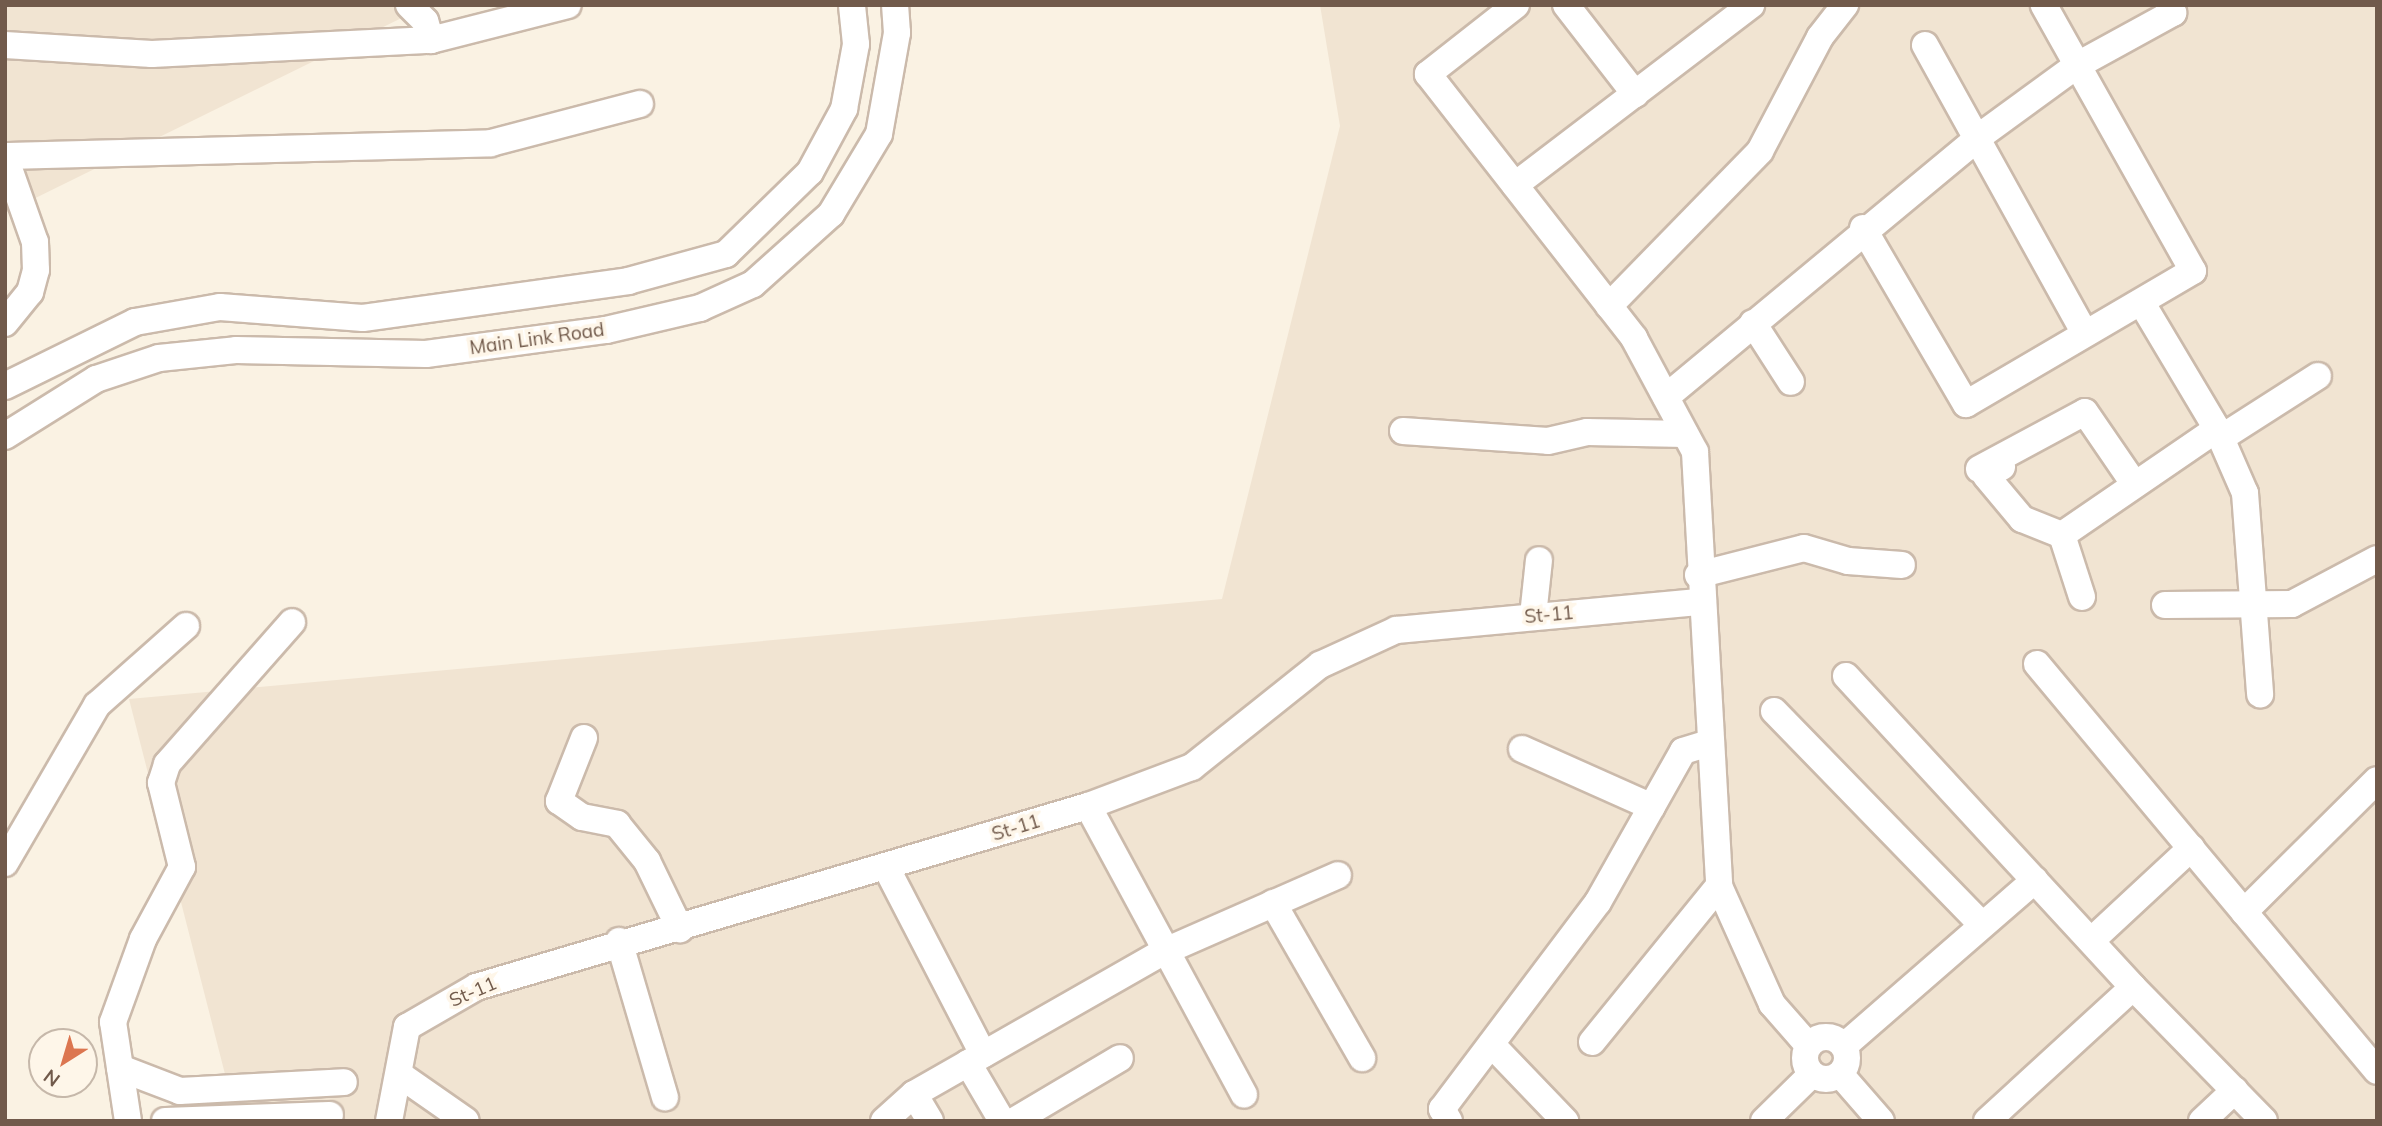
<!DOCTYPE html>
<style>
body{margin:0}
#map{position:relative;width:2382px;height:1126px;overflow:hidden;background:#faf2e3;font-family:Mulish,sans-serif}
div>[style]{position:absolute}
.residential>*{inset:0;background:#f1e4d2}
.roads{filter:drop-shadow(2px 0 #cbbaab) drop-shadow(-2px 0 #cbbaab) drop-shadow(0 2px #cbbaab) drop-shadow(0 -2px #cbbaab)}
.minor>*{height:26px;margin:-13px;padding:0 13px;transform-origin:13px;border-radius:13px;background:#fff}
.minor>.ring{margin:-13px;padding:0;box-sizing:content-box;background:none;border:26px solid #fff;border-radius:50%}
span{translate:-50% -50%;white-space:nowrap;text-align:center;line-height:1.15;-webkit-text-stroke:7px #fef6e9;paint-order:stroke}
.street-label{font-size:19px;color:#715a4b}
.frame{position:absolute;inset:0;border:7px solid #715a4b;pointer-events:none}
.north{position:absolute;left:28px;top:1028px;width:70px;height:70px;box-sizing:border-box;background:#fef6e9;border:2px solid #c6b8aa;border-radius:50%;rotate:217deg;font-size:19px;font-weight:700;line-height:28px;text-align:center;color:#715a4b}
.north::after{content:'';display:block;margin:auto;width:24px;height:32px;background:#dc7650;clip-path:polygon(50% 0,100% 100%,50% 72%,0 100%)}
</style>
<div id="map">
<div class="residential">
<i style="clip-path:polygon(5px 5px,428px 5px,5px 213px)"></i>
<i style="clip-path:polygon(1320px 5px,2377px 5px,2377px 1121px,237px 1121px,129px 699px,1222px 599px,1340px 126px)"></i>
</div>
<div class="roads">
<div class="minor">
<i style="left:409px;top:5px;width:23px;rotate:45deg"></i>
<i style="left:425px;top:21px;width:20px;rotate:72deg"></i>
<i style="left:1516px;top:5px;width:112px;rotate:141.9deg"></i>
<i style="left:1428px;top:74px;width:335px;rotate:52deg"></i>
<i style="left:1634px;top:338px;width:129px;rotate:61.8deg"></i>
<i style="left:1695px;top:452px;width:435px;rotate:86.8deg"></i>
<i style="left:1719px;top:886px;width:129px;rotate:65.8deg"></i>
<i style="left:1772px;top:1004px;width:55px;rotate:48.7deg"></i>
<i style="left:1566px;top:5px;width:113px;rotate:52.2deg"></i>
<i style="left:5px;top:45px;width:147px;rotate:3.5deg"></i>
<i style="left:152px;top:54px;width:279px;rotate:-2.9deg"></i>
<i style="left:431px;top:40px;width:141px;rotate:-14.3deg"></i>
<i style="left:1925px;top:45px;width:330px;rotate:61deg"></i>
<i style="left:5px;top:156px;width:486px;rotate:-1.5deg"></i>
<i style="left:491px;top:143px;width:154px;rotate:-14.7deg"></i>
<i style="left:5px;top:157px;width:90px;rotate:70.6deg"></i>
<i style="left:35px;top:242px;width:28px;rotate:88deg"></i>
<i style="left:36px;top:270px;width:23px;rotate:105deg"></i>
<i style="left:30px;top:292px;width:40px;rotate:129deg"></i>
<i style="left:1515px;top:185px;width:297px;rotate:-37.3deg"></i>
<i style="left:1863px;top:228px;width:204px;rotate:59.7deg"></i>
<i style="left:1966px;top:404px;width:263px;rotate:-30.4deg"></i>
<i style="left:2193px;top:271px;width:305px;rotate:-119.3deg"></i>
<i style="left:2143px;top:305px;width:144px;rotate:59.2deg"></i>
<i style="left:2217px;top:429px;width:70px;rotate:66.4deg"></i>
<i style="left:2245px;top:493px;width:202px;rotate:85.7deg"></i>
<i style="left:1609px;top:306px;width:216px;rotate:-45.7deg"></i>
<i style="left:1760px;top:151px;width:129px;rotate:-62.2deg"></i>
<i style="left:1820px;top:37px;width:41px;rotate:-52deg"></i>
<i style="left:1753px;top:323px;width:70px;rotate:57.2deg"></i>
<i style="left:5px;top:386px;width:145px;rotate:-26.2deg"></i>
<i style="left:135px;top:322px;width:86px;rotate:-10deg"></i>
<i style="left:220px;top:307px;width:143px;rotate:4.4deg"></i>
<i style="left:363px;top:318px;width:268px;rotate:-7.9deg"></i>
<i style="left:628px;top:281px;width:102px;rotate:-15.4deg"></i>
<i style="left:726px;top:254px;width:117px;rotate:-44.3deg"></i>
<i style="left:810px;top:172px;width:72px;rotate:-61.6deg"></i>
<i style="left:844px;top:109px;width:66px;rotate:-79.5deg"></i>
<i style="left:856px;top:44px;width:39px;rotate:-96deg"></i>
<i style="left:1666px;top:397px;width:413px;rotate:-39.7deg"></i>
<i style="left:1984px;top:133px;width:114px;rotate:-36.1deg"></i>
<i style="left:2076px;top:66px;width:111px;rotate:-28.7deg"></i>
<i style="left:2173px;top:13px;width:9px;rotate:-117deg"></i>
<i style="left:1403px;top:431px;width:145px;rotate:3.9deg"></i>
<i style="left:1548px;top:441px;width:40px;rotate:-13deg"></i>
<i style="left:1587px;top:432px;width:98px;rotate:1.2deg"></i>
<i style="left:5px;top:436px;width:107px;rotate:-32.1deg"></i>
<i style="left:96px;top:379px;width:66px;rotate:-18.4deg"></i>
<i style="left:159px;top:358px;width:77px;rotate:-5.9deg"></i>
<i style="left:236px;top:350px;width:190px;rotate:1.2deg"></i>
<i style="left:426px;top:354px;width:182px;rotate:-7.6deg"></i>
<i style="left:606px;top:330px;width:97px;rotate:-13.2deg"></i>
<i style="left:700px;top:308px;width:58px;rotate:-24.4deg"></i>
<i style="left:753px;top:284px;width:105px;rotate:-41.9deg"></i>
<i style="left:831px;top:214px;width:93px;rotate:-59deg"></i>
<i style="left:879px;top:134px;width:103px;rotate:-79.9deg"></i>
<i style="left:897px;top:33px;width:28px;rotate:-94deg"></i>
<i style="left:2221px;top:438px;width:115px;rotate:-32.6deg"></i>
<i style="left:2002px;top:467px;width:18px;rotate:151deg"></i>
<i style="left:1986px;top:476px;width:56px;rotate:50.1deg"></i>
<i style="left:2022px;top:519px;width:43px;rotate:21.8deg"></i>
<i style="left:2062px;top:535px;width:65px;rotate:72.1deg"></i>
<i style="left:1979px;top:469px;width:120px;rotate:-28.3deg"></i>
<i style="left:2085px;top:412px;width:88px;rotate:55.6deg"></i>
<i style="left:2062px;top:535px;width:188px;rotate:-34.4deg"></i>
<i style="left:1698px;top:575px;width:109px;rotate:-14.3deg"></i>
<i style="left:1804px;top:548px;width:46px;rotate:16.5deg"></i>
<i style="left:1848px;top:561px;width:54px;rotate:4.2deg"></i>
<i style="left:2165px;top:605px;width:127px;rotate:-0.5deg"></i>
<i style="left:2292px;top:604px;width:96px;rotate:-27.9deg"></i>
<i style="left:1533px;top:616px;width:56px;rotate:-83.9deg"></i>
<i style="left:2037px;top:664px;width:530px;rotate:50.13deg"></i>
<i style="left:1846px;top:676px;width:423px;rotate:47.3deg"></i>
<i style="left:1774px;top:711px;width:297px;rotate:45.8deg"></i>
<i style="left:584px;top:738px;width:68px;rotate:111.6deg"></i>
<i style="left:559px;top:801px;width:28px;rotate:35deg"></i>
<i style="left:582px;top:817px;width:36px;rotate:11deg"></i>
<i style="left:617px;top:824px;width:48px;rotate:51deg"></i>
<i style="left:647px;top:861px;width:76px;rotate:64.1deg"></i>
<i style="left:1522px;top:749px;width:142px;rotate:24deg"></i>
<i style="left:1088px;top:806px;width:328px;rotate:61.6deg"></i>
<i style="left:5px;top:863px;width:183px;rotate:-59.8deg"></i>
<i style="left:97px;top:705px;width:119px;rotate:-41.6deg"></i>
<i style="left:886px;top:867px;width:211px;rotate:62.6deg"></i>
<i style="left:1273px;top:903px;width:179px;rotate:60.1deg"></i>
<i style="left:2244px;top:912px;width:187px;rotate:-44.8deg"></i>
<i style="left:619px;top:941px;width:163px;rotate:73.6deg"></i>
<i style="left:2091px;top:941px;width:137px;rotate:-42.9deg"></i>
<i class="ring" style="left:1805px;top:1037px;width:16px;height:16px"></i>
<i style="left:1592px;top:1042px;width:201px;rotate:-50.9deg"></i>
<i style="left:1844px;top:1046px;width:253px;rotate:-41deg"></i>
<i style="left:1494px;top:1047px;width:103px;rotate:46.2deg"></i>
<i style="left:968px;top:1063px;width:67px;rotate:59.6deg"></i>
<i style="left:120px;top:1068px;width:64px;rotate:21deg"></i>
<i style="left:180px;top:1091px;width:164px;rotate:-3.1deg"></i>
<i style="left:1840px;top:1074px;width:62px;rotate:48.9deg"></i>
<i style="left:400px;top:1075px;width:80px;rotate:34.9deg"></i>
<i style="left:914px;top:1094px;width:31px;rotate:59deg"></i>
<i style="left:128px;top:1121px;width:100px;rotate:-98.6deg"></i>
<i style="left:113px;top:1022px;width:88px;rotate:-70.1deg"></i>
<i style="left:143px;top:939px;width:82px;rotate:-61.6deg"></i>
<i style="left:182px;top:867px;width:87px;rotate:-104deg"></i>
<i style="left:161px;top:783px;width:20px;rotate:-72deg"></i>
<i style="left:167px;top:764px;width:189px;rotate:-48.6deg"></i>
<i style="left:165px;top:1121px;width:165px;rotate:-2.1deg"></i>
<i style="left:389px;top:1121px;width:96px;rotate:-79.2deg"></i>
<i style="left:407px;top:1027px;width:80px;rotate:-30.1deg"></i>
<i style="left:476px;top:987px;width:638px;rotate:-16.48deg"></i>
<i style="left:1088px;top:806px;width:111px;rotate:-20.6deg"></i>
<i style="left:1192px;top:767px;width:164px;rotate:-38.6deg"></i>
<i style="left:1320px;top:665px;width:84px;rotate:-24.7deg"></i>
<i style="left:1396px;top:630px;width:304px;rotate:-5.3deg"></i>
<i style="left:884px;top:1121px;width:40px;rotate:-42deg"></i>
<i style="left:914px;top:1094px;width:287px;rotate:-29.7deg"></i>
<i style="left:1163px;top:952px;width:191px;rotate:-23.7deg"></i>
<i style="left:1014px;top:1121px;width:123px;rotate:-30.7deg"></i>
<i style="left:1449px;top:1121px;width:14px;rotate:-120deg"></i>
<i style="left:1442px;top:1109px;width:259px;rotate:-53deg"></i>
<i style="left:1598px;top:902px;width:173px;rotate:-60.6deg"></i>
<i style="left:1683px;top:751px;width:24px;rotate:-17deg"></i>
<i style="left:1764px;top:1121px;width:67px;rotate:-44.4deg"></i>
<i style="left:1987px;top:1121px;width:198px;rotate:-42.5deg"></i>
<i style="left:2133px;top:987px;width:187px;rotate:45.6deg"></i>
<i style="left:2202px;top:1121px;width:45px;rotate:-43.2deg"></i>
</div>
</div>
<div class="street-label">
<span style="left:537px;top:339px;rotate:-8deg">Main Link Road</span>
<span style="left:1549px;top:615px;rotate:-5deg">St-11</span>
<span style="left:1016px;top:828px;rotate:-17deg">St-11</span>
<span style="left:473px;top:992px;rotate:-23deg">St-11</span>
</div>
<div class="frame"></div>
<div class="north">N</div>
</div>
